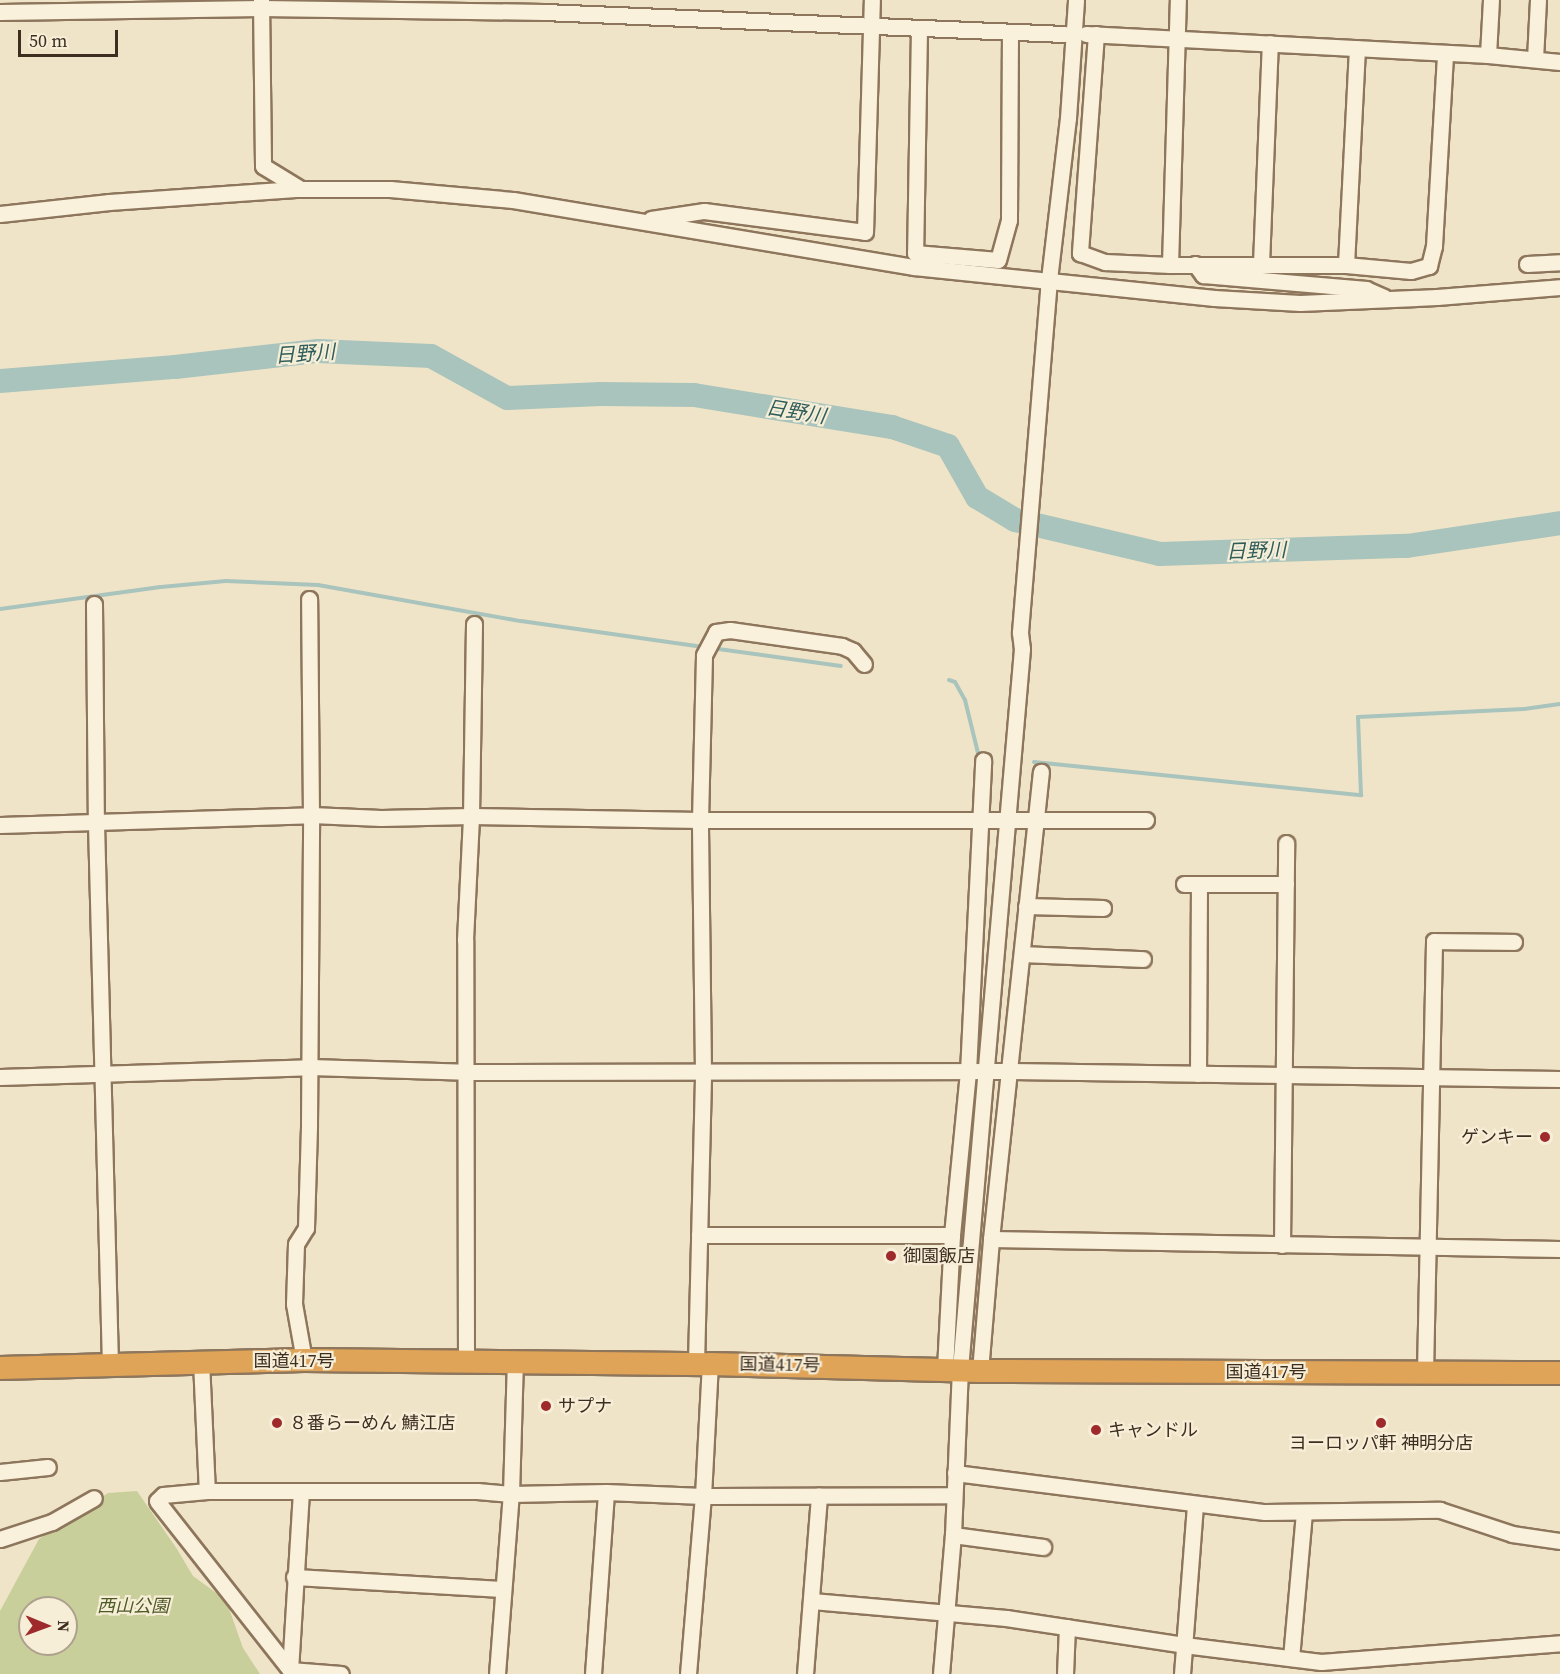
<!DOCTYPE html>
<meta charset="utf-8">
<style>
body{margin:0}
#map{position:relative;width:1560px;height:1674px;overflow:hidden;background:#f0e4c8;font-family:"Source Serif 4","Noto Sans JP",serif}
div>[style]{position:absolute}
.green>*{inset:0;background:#c9cf9b}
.stream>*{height:4px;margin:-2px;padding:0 2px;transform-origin:2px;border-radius:2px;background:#a9c4bc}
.river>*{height:24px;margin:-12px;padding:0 12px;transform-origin:12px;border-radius:12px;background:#a9c4bc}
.roads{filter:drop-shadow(2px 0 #8d765c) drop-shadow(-2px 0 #8d765c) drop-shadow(0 2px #8d765c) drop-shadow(0 -2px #8d765c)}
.minor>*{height:15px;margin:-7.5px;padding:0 7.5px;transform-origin:7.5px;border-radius:7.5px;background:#faf1dc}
.highway>*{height:22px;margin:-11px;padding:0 11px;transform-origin:11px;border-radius:11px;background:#e0a458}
.dots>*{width:16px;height:16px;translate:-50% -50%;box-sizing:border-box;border:3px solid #f7eed8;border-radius:50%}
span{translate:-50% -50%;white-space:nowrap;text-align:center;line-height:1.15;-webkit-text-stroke:4.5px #f7eed8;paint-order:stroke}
.poi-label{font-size:18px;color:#3d2e20}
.right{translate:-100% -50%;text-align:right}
.left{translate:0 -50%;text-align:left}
.street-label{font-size:18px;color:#3d2e20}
.park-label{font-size:18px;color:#4d5a26;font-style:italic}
.water-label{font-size:20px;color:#2f5d5a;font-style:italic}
.north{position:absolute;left:18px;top:1596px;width:60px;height:60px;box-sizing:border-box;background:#f7eed8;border:2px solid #ada18e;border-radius:50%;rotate:91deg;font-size:16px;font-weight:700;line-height:24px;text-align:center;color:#3d2e20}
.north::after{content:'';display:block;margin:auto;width:21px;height:27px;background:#9e2a2b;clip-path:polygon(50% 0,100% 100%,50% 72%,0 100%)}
.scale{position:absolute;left:18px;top:30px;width:100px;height:27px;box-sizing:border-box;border:3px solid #3d2e20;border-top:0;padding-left:8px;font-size:18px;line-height:21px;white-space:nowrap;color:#3d2e20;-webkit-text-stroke:4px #f7eed8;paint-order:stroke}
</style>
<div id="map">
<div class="green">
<i style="clip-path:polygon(evenodd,137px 1491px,177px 1549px,193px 1576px,226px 1600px,243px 1648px,260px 1674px,0 1674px,0 1611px,39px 1539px,108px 1493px,137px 1491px,30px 1608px,66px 1608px,66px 1644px,30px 1644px,30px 1608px)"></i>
</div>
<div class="stream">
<i style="left:0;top:609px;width:162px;rotate:-7.8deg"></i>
<i style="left:161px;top:587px;width:65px;rotate:-5.3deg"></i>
<i style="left:226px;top:581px;width:92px;rotate:2.5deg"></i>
<i style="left:318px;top:585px;width:206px;rotate:10.1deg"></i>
<i style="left:521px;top:621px;width:184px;rotate:8.1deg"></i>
<i style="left:711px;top:648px;width:131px;rotate:7.9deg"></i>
<i style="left:949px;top:680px;width:6px;rotate:18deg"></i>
<i style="left:955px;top:682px;width:21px;rotate:61deg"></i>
<i style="left:965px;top:700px;width:55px;rotate:76.2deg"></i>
<i style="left:978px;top:753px;width:12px;rotate:9deg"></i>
<i style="left:1034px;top:762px;width:329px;rotate:5.8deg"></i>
<i style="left:1361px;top:795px;width:78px;rotate:-92.2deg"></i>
<i style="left:1358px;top:717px;width:166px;rotate:-2.8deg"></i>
<i style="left:1524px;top:709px;width:36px;rotate:-8deg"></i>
</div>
<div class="river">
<i style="left:0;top:381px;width:176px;rotate:-4.6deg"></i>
<i style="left:175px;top:367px;width:144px;rotate:-6.4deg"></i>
<i style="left:318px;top:351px;width:113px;rotate:2.5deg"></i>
<i style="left:431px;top:356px;width:87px;rotate:28.9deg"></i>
<i style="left:507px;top:398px;width:94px;rotate:-2.4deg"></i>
<i style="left:601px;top:394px;width:93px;rotate:0.6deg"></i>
<i style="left:694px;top:395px;width:201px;rotate:9.2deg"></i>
<i style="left:892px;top:427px;width:59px;rotate:18.7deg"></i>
<i style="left:948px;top:446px;width:59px;rotate:60.4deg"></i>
<i style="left:977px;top:497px;width:44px;rotate:31.2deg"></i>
<i style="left:1015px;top:520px;width:149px;rotate:13.2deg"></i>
<i style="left:1160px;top:554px;width:247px;rotate:-1.9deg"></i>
<i style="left:1407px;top:546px;width:155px;rotate:-8.5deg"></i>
</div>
<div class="roads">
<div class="minor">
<i style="left:261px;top:0;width:166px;rotate:89.3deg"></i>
<i style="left:263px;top:166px;width:44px;rotate:31.2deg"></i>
<i style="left:0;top:12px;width:261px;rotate:-0.9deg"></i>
<i style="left:261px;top:8px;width:283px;rotate:0.8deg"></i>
<i style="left:544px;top:12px;width:521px;rotate:2.42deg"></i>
<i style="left:919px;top:29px;width:224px;rotate:91deg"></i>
<i style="left:915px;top:253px;width:83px;rotate:4.8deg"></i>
<i style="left:998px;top:260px;width:41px;rotate:-74.6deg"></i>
<i style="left:1009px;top:220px;width:188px;rotate:-89.7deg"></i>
<i style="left:1086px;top:34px;width:403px;rotate:3deg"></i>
<i style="left:1488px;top:55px;width:72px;rotate:5.6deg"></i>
<i style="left:1096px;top:34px;width:220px;rotate:94.2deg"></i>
<i style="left:1080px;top:253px;width:27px;rotate:20deg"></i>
<i style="left:1105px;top:262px;width:65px;rotate:2.6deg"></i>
<i style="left:1170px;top:265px;width:176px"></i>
<i style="left:1346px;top:265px;width:65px;rotate:5.3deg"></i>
<i style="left:1411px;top:271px;width:19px;rotate:-16deg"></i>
<i style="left:1429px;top:266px;width:21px;rotate:-76deg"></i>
<i style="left:1434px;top:246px;width:193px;rotate:-86.7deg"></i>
<i style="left:1488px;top:55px;width:55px;rotate:-86.9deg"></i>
<i style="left:1535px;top:59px;width:59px;rotate:-87.1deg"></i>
<i style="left:0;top:214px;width:110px;rotate:-6.3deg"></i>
<i style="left:109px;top:202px;width:187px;rotate:-4deg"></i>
<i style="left:296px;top:189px;width:94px"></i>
<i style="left:390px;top:189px;width:123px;rotate:5.1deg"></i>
<i style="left:513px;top:200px;width:407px;rotate:9.5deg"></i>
<i style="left:914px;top:267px;width:302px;rotate:5.9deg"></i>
<i style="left:1214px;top:298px;width:86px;rotate:3.3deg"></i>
<i style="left:1300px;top:303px;width:137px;rotate:-2.5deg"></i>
<i style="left:1437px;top:297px;width:123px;rotate:-4.6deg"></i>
<i style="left:651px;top:219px;width:54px;rotate:-8.6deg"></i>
<i style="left:704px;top:211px;width:162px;rotate:7.4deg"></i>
<i style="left:865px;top:232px;width:232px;rotate:-88.3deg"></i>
<i style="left:1195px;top:264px;width:14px;rotate:54deg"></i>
<i style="left:1203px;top:275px;width:164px;rotate:4.9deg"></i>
<i style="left:1366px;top:289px;width:20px;rotate:24deg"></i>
<i style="left:1261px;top:264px;width:221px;rotate:-87.7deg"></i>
<i style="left:1527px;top:264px;width:33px;rotate:-3deg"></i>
<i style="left:1170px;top:265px;width:265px;rotate:-88.3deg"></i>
<i style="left:1346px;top:265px;width:217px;rotate:-87.1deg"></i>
<i style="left:94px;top:604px;width:219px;rotate:89.5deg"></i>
<i style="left:96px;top:823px;width:542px;rotate:88.52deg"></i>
<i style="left:0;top:825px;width:311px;rotate:-1.8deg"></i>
<i style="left:311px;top:815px;width:70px;rotate:2.5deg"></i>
<i style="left:381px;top:818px;width:90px;rotate:-1.3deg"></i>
<i style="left:471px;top:816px;width:229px;rotate:1deg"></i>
<i style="left:700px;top:820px;width:446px"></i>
<i style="left:1184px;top:884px;width:102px"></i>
<i style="left:1026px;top:906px;width:77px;rotate:1.5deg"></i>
<i style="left:1022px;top:954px;width:121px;rotate:2.4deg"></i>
<i style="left:1198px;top:1074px;width:190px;rotate:-89.7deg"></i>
<i style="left:0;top:1077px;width:310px;rotate:-1.8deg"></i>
<i style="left:310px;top:1067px;width:155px;rotate:1.8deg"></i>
<i style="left:465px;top:1072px;width:544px;rotate:-0.11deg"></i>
<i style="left:1009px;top:1071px;width:551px;rotate:0.83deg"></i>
<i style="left:699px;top:1235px;width:253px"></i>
<i style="left:991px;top:1239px;width:569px;rotate:1.01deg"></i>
<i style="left:1282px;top:1245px;width:402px;rotate:-89.4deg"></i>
<i style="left:304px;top:1360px;width:57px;rotate:-100.1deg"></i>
<i style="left:294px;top:1304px;width:60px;rotate:-88.1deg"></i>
<i style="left:296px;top:1244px;width:19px;rotate:-58deg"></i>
<i style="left:306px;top:1228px;width:104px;rotate:-88.3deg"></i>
<i style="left:309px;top:1124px;width:309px;rotate:-89.6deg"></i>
<i style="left:311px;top:815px;width:216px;rotate:-90.5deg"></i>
<i style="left:201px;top:1361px;width:130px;rotate:87.4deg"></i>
<i style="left:207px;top:1491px;width:270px"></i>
<i style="left:477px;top:1491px;width:34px;rotate:5deg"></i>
<i style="left:511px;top:1494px;width:95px;rotate:-1.2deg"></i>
<i style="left:606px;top:1492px;width:97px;rotate:2.4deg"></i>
<i style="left:703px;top:1496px;width:250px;rotate:-0.2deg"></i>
<i style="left:466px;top:1362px;width:422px;rotate:-90.1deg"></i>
<i style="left:465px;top:940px;width:124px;rotate:-87.2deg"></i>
<i style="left:471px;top:816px;width:192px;rotate:-89.1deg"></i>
<i style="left:696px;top:1364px;width:292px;rotate:-88.6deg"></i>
<i style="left:703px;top:1072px;width:252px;rotate:-90.7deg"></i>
<i style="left:700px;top:820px;width:165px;rotate:-88.6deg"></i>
<i style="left:704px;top:655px;width:26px;rotate:-62deg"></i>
<i style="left:716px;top:632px;width:14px;rotate:-8deg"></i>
<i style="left:730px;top:630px;width:113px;rotate:8.1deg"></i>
<i style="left:842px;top:646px;width:12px;rotate:24deg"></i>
<i style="left:853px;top:651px;width:17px;rotate:50deg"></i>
<i style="left:945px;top:1369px;width:134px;rotate:-87deg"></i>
<i style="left:952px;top:1235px;width:164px;rotate:-84.4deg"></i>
<i style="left:968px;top:1072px;width:312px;rotate:-87.2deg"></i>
<i style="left:980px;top:1371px;width:132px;rotate:-85.2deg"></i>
<i style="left:991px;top:1239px;width:470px;rotate:-83.9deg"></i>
<i style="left:1425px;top:1372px;width:431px;rotate:-88.8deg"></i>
<i style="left:1434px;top:941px;width:80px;rotate:0.7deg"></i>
<i style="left:0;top:1472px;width:48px;rotate:-5.9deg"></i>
<i style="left:955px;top:1473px;width:312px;rotate:7.2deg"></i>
<i style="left:1265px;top:1512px;width:175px;rotate:-0.7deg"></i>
<i style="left:1440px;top:1510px;width:76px;rotate:18.4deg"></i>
<i style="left:1512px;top:1534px;width:49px;rotate:8.3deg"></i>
<i style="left:207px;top:1491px;width:44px;rotate:174.8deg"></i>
<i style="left:163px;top:1495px;width:8px;rotate:135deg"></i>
<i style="left:157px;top:1501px;width:215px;rotate:51.8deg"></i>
<i style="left:301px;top:1491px;width:179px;rotate:93.5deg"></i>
<i style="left:290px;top:1670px;width:51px;rotate:4.5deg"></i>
<i style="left:953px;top:1535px;width:91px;rotate:7.6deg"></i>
<i style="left:0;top:1539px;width:55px;rotate:-18.1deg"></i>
<i style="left:52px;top:1522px;width:48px;rotate:-29.7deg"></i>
<i style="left:294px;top:1577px;width:209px;rotate:3.3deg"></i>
<i style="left:812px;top:1601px;width:195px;rotate:5deg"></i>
<i style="left:1006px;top:1618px;width:180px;rotate:8.6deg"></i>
<i style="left:1184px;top:1645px;width:138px;rotate:7.1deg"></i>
<i style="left:1321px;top:1662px;width:240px;rotate:-4.5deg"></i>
<i style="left:1291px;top:1658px;width:146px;rotate:-84.9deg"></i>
<i style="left:497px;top:1674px;width:181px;rotate:-85.6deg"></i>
<i style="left:511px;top:1494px;width:133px;rotate:-88.3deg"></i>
<i style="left:593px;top:1674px;width:182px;rotate:-85.9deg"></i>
<i style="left:688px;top:1674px;width:179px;rotate:-85.2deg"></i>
<i style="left:703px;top:1496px;width:132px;rotate:-87deg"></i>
<i style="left:805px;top:1674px;width:179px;rotate:-85.5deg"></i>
<i style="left:941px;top:1674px;width:140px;rotate:-85.1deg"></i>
<i style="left:953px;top:1535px;width:166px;rotate:-87.6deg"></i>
<i style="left:960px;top:1369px;width:723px;rotate:-85.08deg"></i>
<i style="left:1022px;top:649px;width:17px;rotate:-97deg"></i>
<i style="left:1020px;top:632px;width:345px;rotate:-85.3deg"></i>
<i style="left:1048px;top:288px;width:171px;rotate:-83.3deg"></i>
<i style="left:1068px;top:118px;width:118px;rotate:-86.1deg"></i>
<i style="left:1065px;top:1674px;width:47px;rotate:-87.6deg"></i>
<i style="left:1182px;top:1674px;width:170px;rotate:-85.6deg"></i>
</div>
<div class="highway">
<i style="left:0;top:1368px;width:304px;rotate:-1.5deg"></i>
<i style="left:304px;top:1360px;width:406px;rotate:0.6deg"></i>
<i style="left:710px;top:1364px;width:270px;rotate:1.5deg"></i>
<i style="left:980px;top:1371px;width:580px;rotate:0.2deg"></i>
</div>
</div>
<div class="dots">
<i style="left:1545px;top:1137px;background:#9e2a2b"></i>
<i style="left:891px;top:1256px;background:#9e2a2b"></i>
<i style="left:546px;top:1406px;background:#9e2a2b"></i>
<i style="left:277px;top:1423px;background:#9e2a2b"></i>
<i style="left:1381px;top:1423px;background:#9e2a2b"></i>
<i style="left:1096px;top:1430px;background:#9e2a2b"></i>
</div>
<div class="poi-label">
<span class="right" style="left:1533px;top:1137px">ゲンキー</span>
<span class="left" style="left:903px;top:1256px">御園飯店</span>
<span class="left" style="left:558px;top:1406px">サプナ</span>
<span class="left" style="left:289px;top:1423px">８番らーめん 鯖江店</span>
<span class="left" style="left:1108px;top:1430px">キャンドル</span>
<span style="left:1381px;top:1443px">ヨーロッパ軒 神明分店</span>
</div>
<div class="street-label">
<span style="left:294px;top:1361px">国道417号</span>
<span style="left:780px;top:1365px;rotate:1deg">国道417号</span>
<span style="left:1266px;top:1372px">国道417号</span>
</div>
<div class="park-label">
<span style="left:133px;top:1606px">西山公園</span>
</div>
<div class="water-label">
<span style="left:305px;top:354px;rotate:-4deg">日野川</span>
<span style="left:796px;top:412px;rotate:9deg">日野川</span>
<span style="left:1256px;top:551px;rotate:-2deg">日野川</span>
</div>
<div class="north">N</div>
<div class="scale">50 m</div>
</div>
